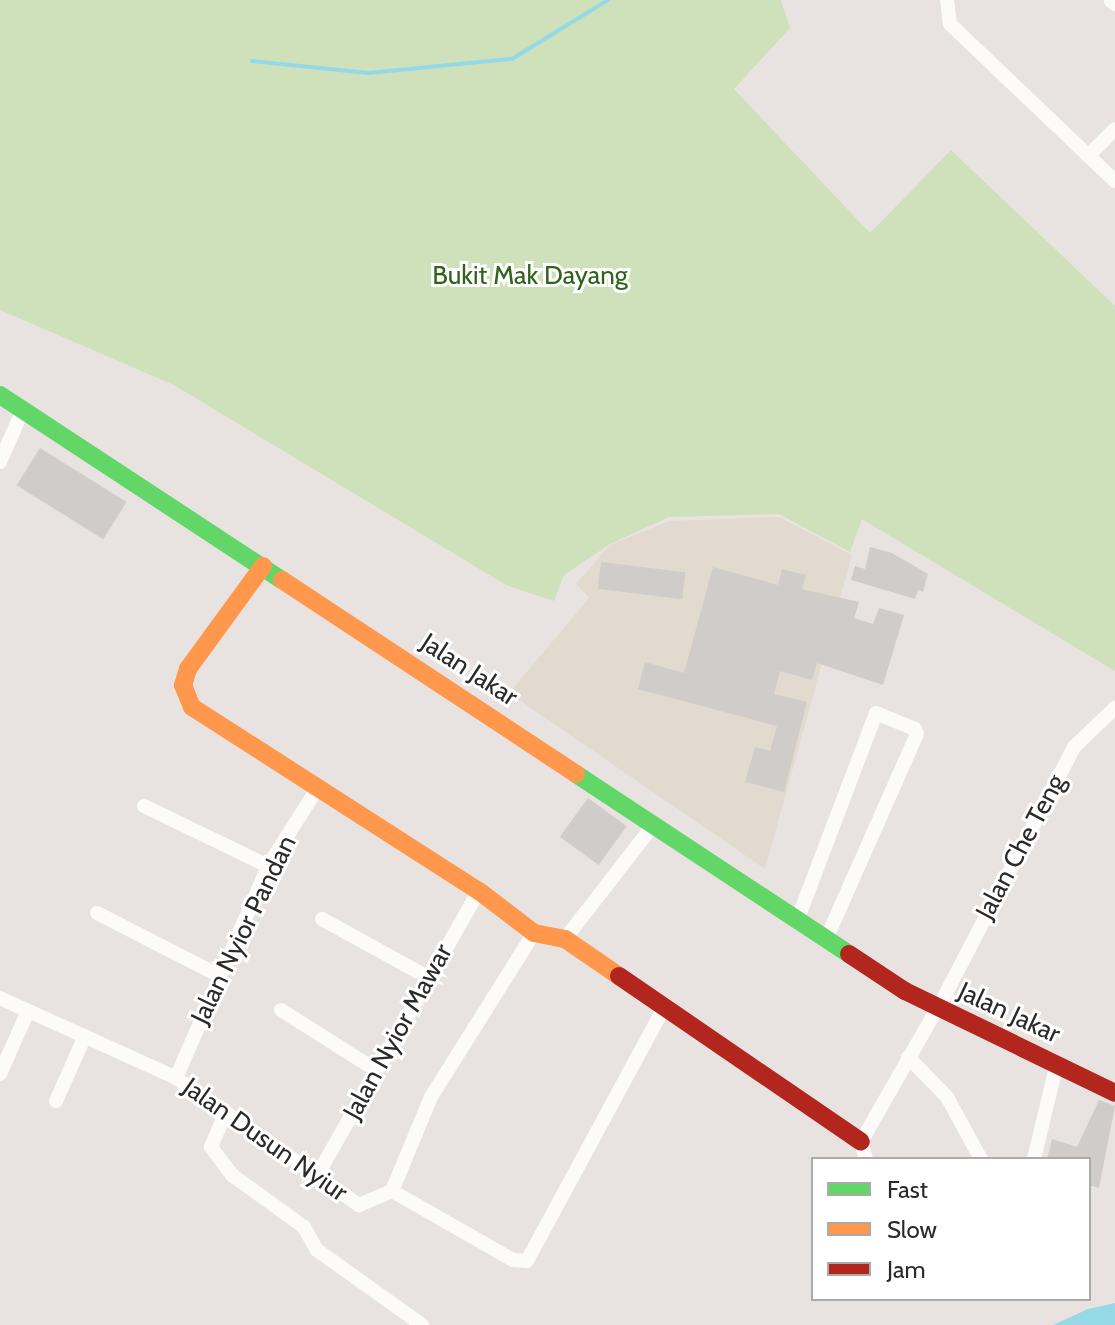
<!DOCTYPE html>
<style>
body{margin:0}
#map{position:relative;width:1115px;height:1325px;overflow:hidden;background:#e8e3e0;font-family:Cabin,sans-serif}
div>[style]{position:absolute}
.education>*{inset:0;background:#e2dace}
.green>*{inset:0;background:#cee1ba}
.water>*{inset:0;background:#96d9e6}
.stream>*{height:4px;margin:-2px;padding:0 2px;transform-origin:2px;border-radius:2px;background:#96d9e6}
.building>*{inset:0;background:#cfccc9;transform-origin:0 0}
.street>*{height:14px;margin:-7px;padding:0 7px;transform-origin:7px;border-radius:7px;background:#fcfbfa}
.fast>*{height:18px;margin:-9px;padding:0 9px;transform-origin:9px;border-radius:9px;background:#63d668}
.slow>*{height:18px;margin:-9px;padding:0 9px;transform-origin:9px;border-radius:9px;background:#ff974d}
.jam>*{height:18px;margin:-9px;padding:0 9px;transform-origin:9px;border-radius:9px;background:#b3261e}
span{translate:-50% -50%;white-space:nowrap;text-align:center;line-height:1.15;-webkit-text-stroke:6px #fff;paint-order:stroke}
.park-label{font-size:26px;color:#32631d}
.street-label{font-size:26px;color:#2a2a2a}
.legend{position:absolute;left:811px;top:1157px;width:280px;height:144px;box-sizing:border-box;background:#fff;border:2px solid #aaa;margin:0;padding:10px 14px;list-style:none;font-size:24px;color:#2a2a2a}
.legend li{display:flex;align-items:center;gap:16px;height:40px}
.legend b{width:40px;border:2px solid #aaa}
</style>
<div id="map">
<div class="education">
<i style="clip-path:polygon(779px 517px,852px 555px,765px 869px,509px 693px,589px 598px,576px 584px,610px 545px,669px 521px)"></i>
</div>
<div class="green">
<i style="clip-path:polygon(0 0,781px 0,790px 28px,734px 89px,870px 233px,951px 150px,1115px 306px,1115px 671px,862px 519px,850px 552px,779px 514px,669px 517px,610px 544px,564px 575px,554px 601px,506px 585px,174px 385px,0 310px)"></i>
</div>
<div class="water">
<i style="clip-path:polygon(1115px 1303px,1115px 1325px,1053px 1325px,1088px 1309px)"></i>
</div>
<div class="stream">
<i style="left:252px;top:61px;width:117px;rotate:5.9deg"></i>
<i style="left:368px;top:73px;width:145px;rotate:-5.6deg"></i>
<i style="left:512px;top:59px;width:113px;rotate:-31.6deg"></i>
</div>
<div class="building">
<i style="left:40px;top:448px;width:102px;height:44px;rotate:32deg"></i>
<i style="clip-path:polygon(870px 547px,892px 553px,928px 574px,923px 592px,918px 590px,915px 599px,851px 580px,855px 566px,865px 569px)"></i>
<i style="left:601px;top:562px;width:85px;height:27px;rotate:7deg"></i>
<i style="clip-path:polygon(713px 567px,778px 585px,782px 569px,806px 575px,802px 589px,859px 602px,854px 618px,873px 624px,879px 608px,904px 615px,883px 685px,817px 663px,812px 680px,780px 671px,774px 694px,807px 702px,784px 792px,745px 782px,755px 747px,770px 751px,777px 726px,638px 689px,645px 662px,684px 673px)"></i>
<i style="left:588px;top:798px;width:48px;height:48px;rotate:36deg"></i>
<i style="clip-path:polygon(1099px 1100px,1115px 1106px,1099px 1188px,1089px 1185px,1089px 1159px,1047px 1159px,1052px 1139px,1077px 1147px)"></i>
</div>
<div class="street">
<i style="left:947px;top:0;width:24px;rotate:83deg"></i>
<i style="left:950px;top:24px;width:228px;rotate:43.6deg"></i>
<i style="left:1111px;top:1px;width:5px;rotate:37deg"></i>
<i style="left:1088px;top:156px;width:38px;rotate:-45deg"></i>
<i style="left:0;top:462px;width:52px;rotate:-66.4deg"></i>
<i style="left:144px;top:806px;width:138px;rotate:25.8deg"></i>
<i style="left:97px;top:913px;width:136px;rotate:27.1deg"></i>
<i style="left:322px;top:919px;width:120px;rotate:28.9deg"></i>
<i style="left:797px;top:921px;width:222px;rotate:-69.2deg"></i>
<i style="left:876px;top:713px;width:42px;rotate:22.3deg"></i>
<i style="left:915px;top:729px;width:5px;rotate:68deg"></i>
<i style="left:917px;top:734px;width:224px;rotate:113.9deg"></i>
<i style="left:565px;top:939px;width:140px;rotate:-52.2deg"></i>
<i style="left:0;top:998px;width:193px;rotate:24.4deg"></i>
<i style="left:176px;top:1078px;width:223px;rotate:34.8deg"></i>
<i style="left:359px;top:1205px;width:36px;rotate:-23deg"></i>
<i style="left:392px;top:1191px;width:102px;rotate:-67.5deg"></i>
<i style="left:431px;top:1097px;width:194px;rotate:-57.9deg"></i>
<i style="left:943px;top:999px;width:284px;rotate:-62.5deg"></i>
<i style="left:1074px;top:747px;width:57px;rotate:-43.6deg"></i>
<i style="left:281px;top:1010px;width:112px;rotate:32.3deg"></i>
<i style="left:908px;top:1057px;width:56px;rotate:45.7deg"></i>
<i style="left:947px;top:1097px;width:71px;rotate:61.3deg"></i>
<i style="left:0;top:1074px;width:69px;rotate:-66deg"></i>
<i style="left:176px;top:1078px;width:231px;rotate:-66.5deg"></i>
<i style="left:268px;top:866px;width:95px;rotate:-57.5deg"></i>
<i style="left:56px;top:1101px;width:71px;rotate:-66deg"></i>
<i style="left:225px;top:1114px;width:36px;rotate:113deg"></i>
<i style="left:211px;top:1147px;width:35px;rotate:53deg"></i>
<i style="left:232px;top:1175px;width:89px;rotate:35.8deg"></i>
<i style="left:304px;top:1227px;width:26px;rotate:61deg"></i>
<i style="left:317px;top:1250px;width:129px;rotate:35.5deg"></i>
<i style="left:866px;top:1159px;width:18px;rotate:-106deg"></i>
<i style="left:861px;top:1142px;width:153px;rotate:-60.3deg"></i>
<i style="left:1034px;top:1159px;width:99px;rotate:-76.5deg"></i>
<i style="left:318px;top:1174px;width:326px;rotate:-60.4deg"></i>
<i style="left:392px;top:1191px;width:139px;rotate:29.7deg"></i>
<i style="left:513px;top:1260px;width:14px;rotate:4deg"></i>
<i style="left:527px;top:1261px;width:286px;rotate:-61.6deg"></i>
</div>
<div class="fast">
<i style="left:0;top:395px;width:337px;rotate:33.3deg"></i>
<i style="left:576px;top:774px;width:327px;rotate:33.4deg"></i>
</div>
<div class="slow">
<i style="left:263px;top:566px;width:127px;rotate:126.1deg"></i>
<i style="left:188px;top:669px;width:17px;rotate:107deg"></i>
<i style="left:183px;top:685px;width:24px;rotate:68deg"></i>
<i style="left:192px;top:707px;width:341px;rotate:32.7deg"></i>
<i style="left:479px;top:891px;width:69px;rotate:37.4deg"></i>
<i style="left:534px;top:933px;width:32px;rotate:11deg"></i>
<i style="left:565px;top:939px;width:65px;rotate:34.4deg"></i>
<i style="left:282px;top:580px;width:352px;rotate:33.4deg"></i>
</div>
<div class="jam">
<i style="left:849px;top:954px;width:67px;rotate:33.5deg"></i>
<i style="left:905px;top:991px;width:233px;rotate:25.9deg"></i>
<i style="left:619px;top:976px;width:293px;rotate:34.4deg"></i>
</div>
<div class="park-label">
<span style="left:530px;top:276px">Bukit Mak Dayang</span>
</div>
<div class="street-label">
<span style="left:469px;top:670px;rotate:33deg">Jalan Jakar</span>
<span style="left:1021px;top:847px;rotate:-62deg">Jalan Che Teng</span>
<span style="left:244px;top:930px;rotate:-64deg">Jalan Nyior Pandan</span>
<span style="left:1009px;top:1013px;rotate:25deg">Jalan Jakar</span>
<span style="left:398px;top:1032px;rotate:-61deg">Jalan Nyior Mawar</span>
<span style="left:265px;top:1140px;rotate:35deg">Jalan Dusun Nyiur</span>
</div>
<ul class="legend">
<li><b style="height:10px;background:#63d668"></b>Fast</li>
<li><b style="height:10px;background:#ff974d"></b>Slow</li>
<li><b style="height:10px;background:#b3261e"></b>Jam</li>
</ul>
</div>
